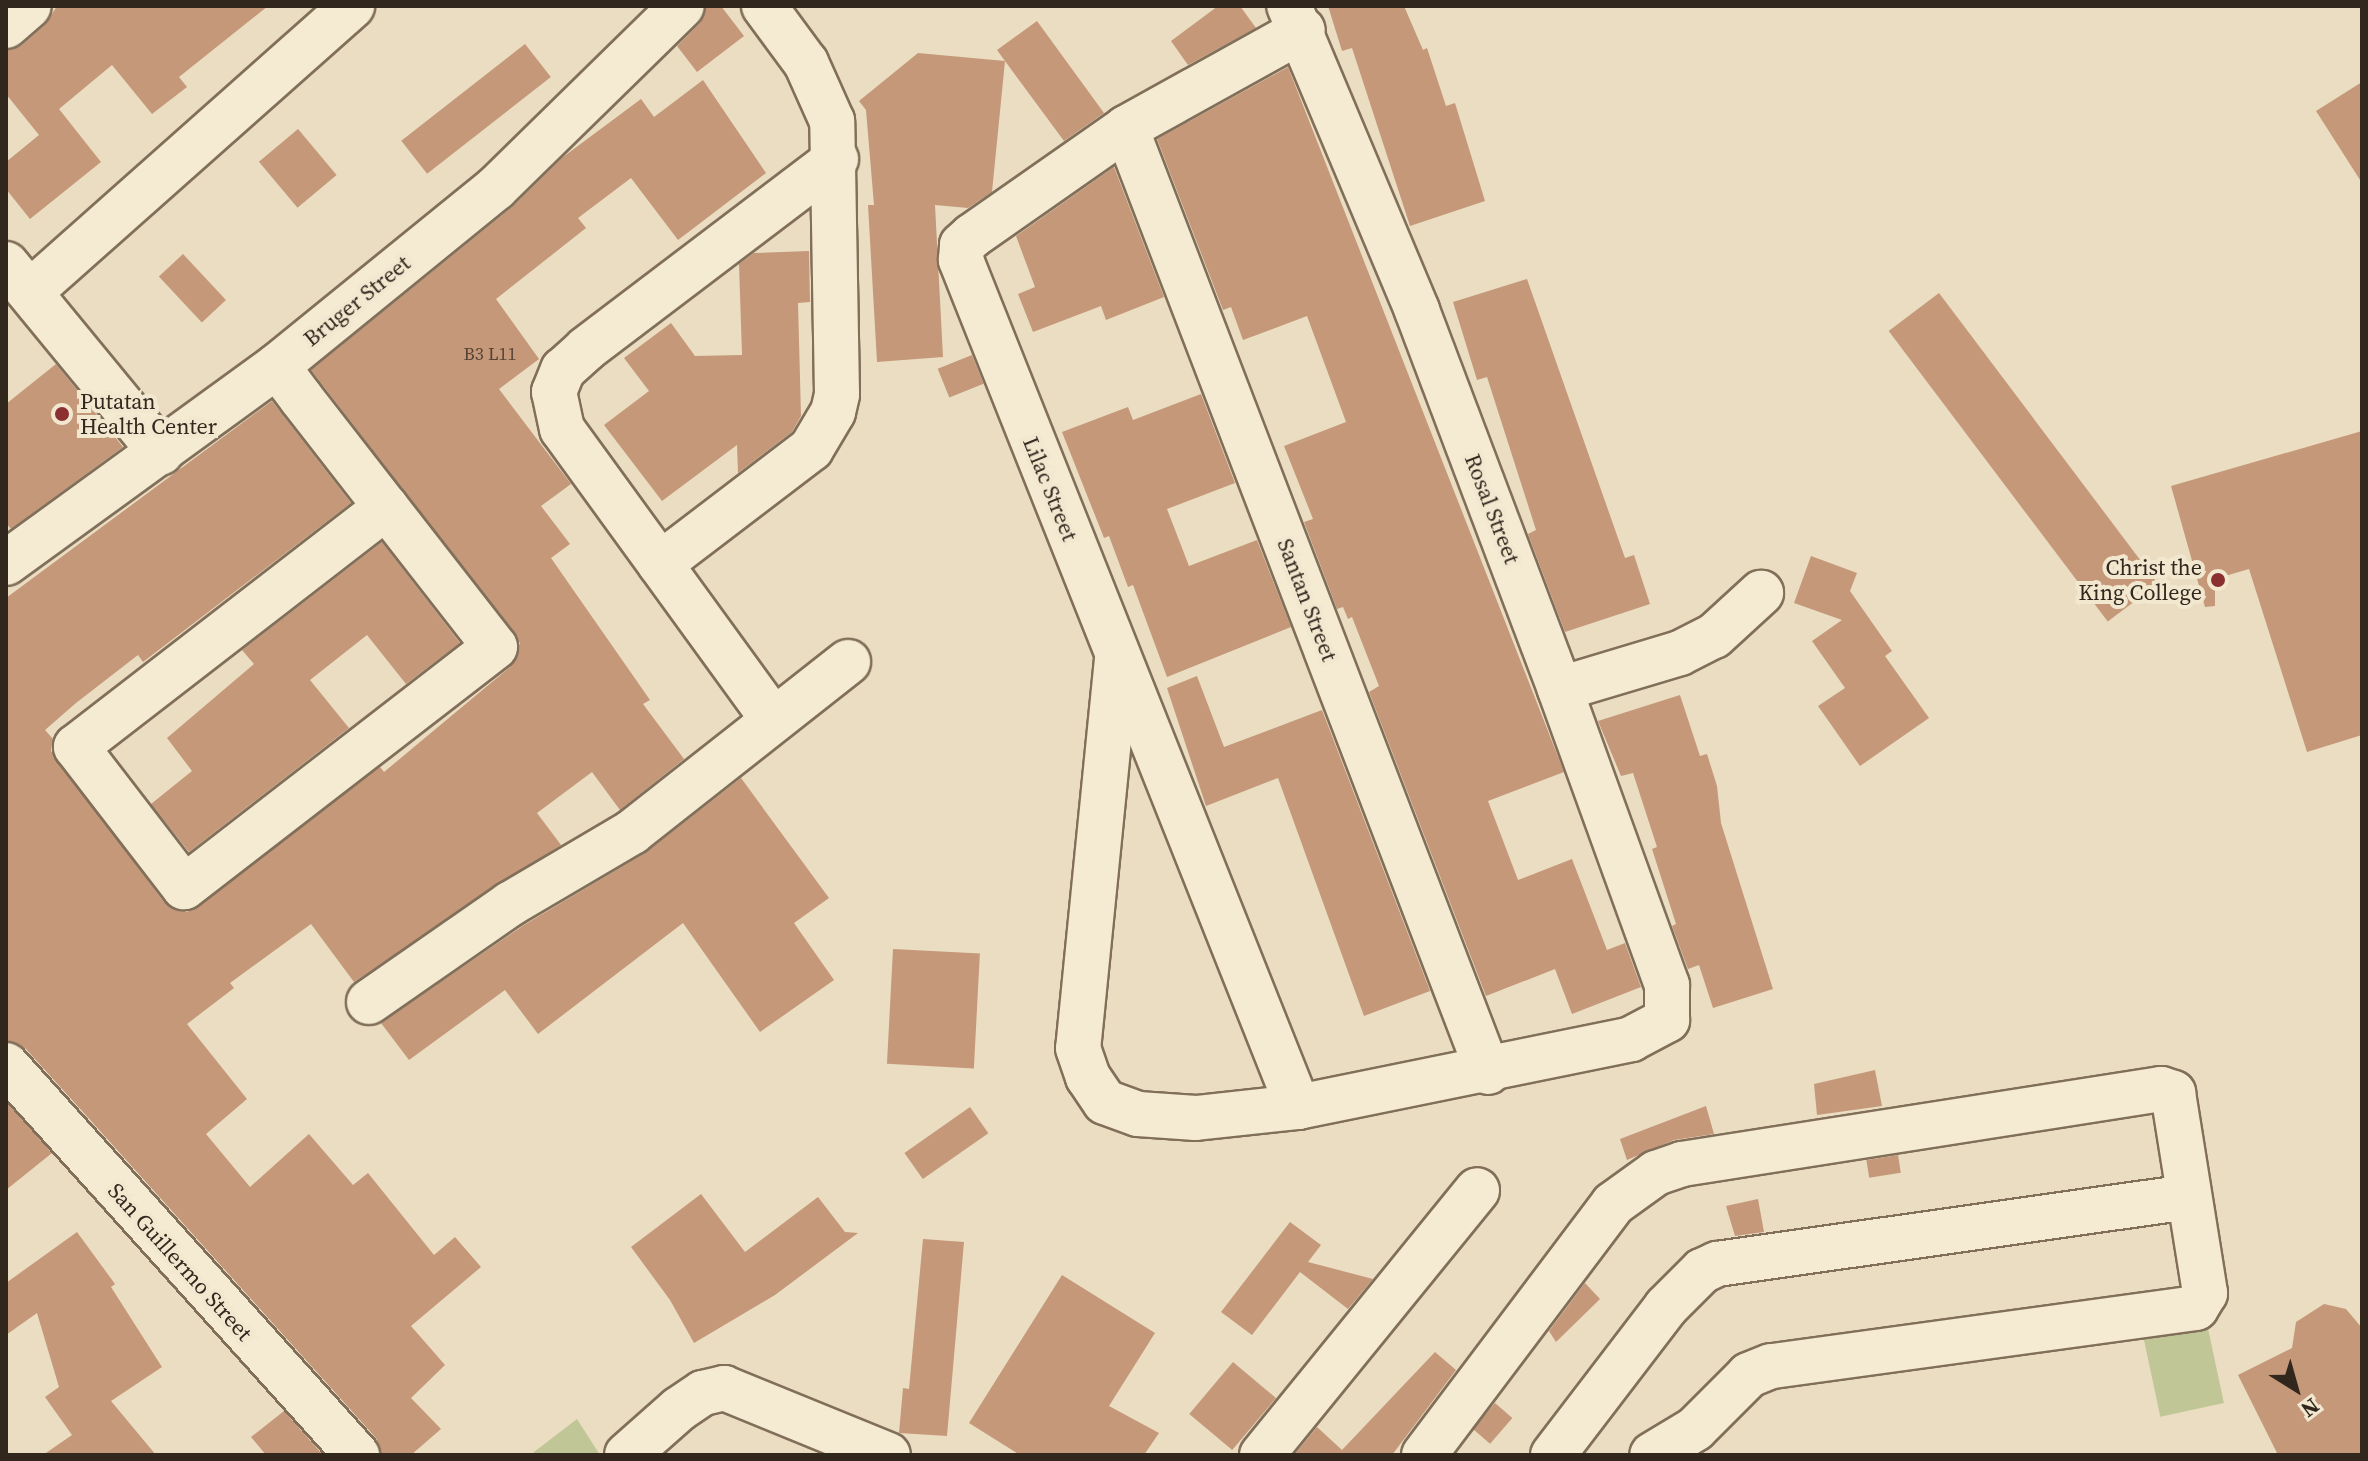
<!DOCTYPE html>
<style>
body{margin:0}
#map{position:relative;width:2368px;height:1461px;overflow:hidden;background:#eaddc1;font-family:"Source Serif 4",serif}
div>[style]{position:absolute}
.green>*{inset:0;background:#c1c696;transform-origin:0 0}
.building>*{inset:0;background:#c59879;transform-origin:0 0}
.roads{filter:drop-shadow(2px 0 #816f5a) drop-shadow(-2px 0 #816f5a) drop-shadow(0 2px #816f5a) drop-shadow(0 -2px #816f5a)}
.street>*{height:44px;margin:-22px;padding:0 22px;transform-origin:22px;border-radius:22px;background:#f5ebd3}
.secondary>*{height:44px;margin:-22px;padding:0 22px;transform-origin:22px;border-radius:22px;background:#f5ebd3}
.dots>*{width:22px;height:22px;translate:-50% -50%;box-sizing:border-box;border:4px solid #f2e8d0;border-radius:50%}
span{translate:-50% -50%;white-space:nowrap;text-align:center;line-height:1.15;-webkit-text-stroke:8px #f2e8d0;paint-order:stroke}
.number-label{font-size:18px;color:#574334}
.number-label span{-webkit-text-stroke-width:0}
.street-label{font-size:22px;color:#32271d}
.poi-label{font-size:22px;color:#32271d}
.left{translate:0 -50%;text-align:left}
.right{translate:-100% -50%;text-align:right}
.frame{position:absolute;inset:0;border:8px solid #32271d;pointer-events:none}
.north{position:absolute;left:2256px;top:1349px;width:80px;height:80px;-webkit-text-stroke:6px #f2e8d0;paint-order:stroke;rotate:143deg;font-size:22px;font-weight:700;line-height:32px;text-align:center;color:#32271d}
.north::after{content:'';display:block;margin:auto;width:28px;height:36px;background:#32271d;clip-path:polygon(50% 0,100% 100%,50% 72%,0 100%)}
</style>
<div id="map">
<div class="green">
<i style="left:2206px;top:1319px;width:86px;height:65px;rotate:78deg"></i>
<i style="clip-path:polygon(577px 1419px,600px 1455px,530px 1455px)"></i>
</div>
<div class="building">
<i style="clip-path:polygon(57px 6px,268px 6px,179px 77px,187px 87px,152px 114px,112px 65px,59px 109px,101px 162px,30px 219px,6px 189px,6px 162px,39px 135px,6px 94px,6px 50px,22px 45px,45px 25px)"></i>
<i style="clip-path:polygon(706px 6px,721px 6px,744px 36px,697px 72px,677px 46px,700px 23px)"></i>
<i style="clip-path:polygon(1218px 6px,1240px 6px,1256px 28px,1188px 65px,1171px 41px)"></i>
<i style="clip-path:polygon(1328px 6px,1404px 6px,1423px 50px,1427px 48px,1446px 106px,1455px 103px,1485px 201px,1410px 226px,1352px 48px,1342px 51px)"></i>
<i style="clip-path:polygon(1037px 21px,1104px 113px,1064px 141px,1005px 61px,992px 192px,968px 208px,935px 205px,943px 357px,877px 362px,868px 205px,874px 205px,866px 110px,859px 101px,918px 53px,1005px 61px,997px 50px)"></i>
<i style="left:525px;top:44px;width:42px;height:157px;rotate:52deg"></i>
<i style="clip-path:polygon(1288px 67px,1564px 772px,1488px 801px,1518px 880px,1572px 859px,1607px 950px,1625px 943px,1641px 987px,1572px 1014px,1555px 969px,1486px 996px,1369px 692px,1379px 686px,1352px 617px,1348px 619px,1343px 607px,1337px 609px,1304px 522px,1313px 519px,1284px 446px,1346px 422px,1307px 316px,1243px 340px,1231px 307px,1223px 310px,1157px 139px)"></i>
<i style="clip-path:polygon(703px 80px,766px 173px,678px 240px,631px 178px,578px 218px,586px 228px,496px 299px,539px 359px,499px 389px,571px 484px,541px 506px,570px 544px,551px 558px,650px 700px,643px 704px,684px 759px,620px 810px,592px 772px,537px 813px,561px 845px,354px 982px,311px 924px,230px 983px,234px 988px,187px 1024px,247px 1099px,206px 1134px,250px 1187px,309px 1134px,353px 1185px,368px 1173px,434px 1255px,455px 1237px,481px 1267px,411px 1326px,445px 1365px,411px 1398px,441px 1429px,411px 1455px,381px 1455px,376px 1438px,92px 1122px,25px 1048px,6px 1041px,6px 598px,272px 401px,351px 503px,143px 662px,138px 655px,76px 703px,45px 730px,53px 739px,51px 751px,164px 902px,187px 912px,380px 767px,384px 772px,510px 667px,520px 643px,311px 370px,512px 207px,563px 157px,641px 99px,654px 117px)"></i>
<i style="clip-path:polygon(2362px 82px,2362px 183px,2316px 111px)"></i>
<i style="left:298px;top:129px;width:60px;height:51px;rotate:50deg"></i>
<i style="clip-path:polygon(1114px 167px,1164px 297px,1106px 320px,1101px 306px,1033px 332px,1018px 294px,1035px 287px,1016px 236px)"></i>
<i style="clip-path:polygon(809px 251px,810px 302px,798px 303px,801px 416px,792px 432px,738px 473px,737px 445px,662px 501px,604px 425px,649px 391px,624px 358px,671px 323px,695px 356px,742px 355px,739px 264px,754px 253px)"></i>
<i style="left:183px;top:254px;width:63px;height:33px;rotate:47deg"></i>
<i style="clip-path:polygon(1527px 279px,1625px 558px,1634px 555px,1650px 604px,1565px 632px,1528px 534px,1536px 530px,1487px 377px,1477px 380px,1453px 302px)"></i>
<i style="left:1939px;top:293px;width:364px;height:63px;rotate:53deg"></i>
<i style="left:972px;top:355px;width:31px;height:37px;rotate:68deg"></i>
<i style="clip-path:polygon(56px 364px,123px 447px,11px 529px,6px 523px,6px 404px)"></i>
<i style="clip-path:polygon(1201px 394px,1235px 483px,1167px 509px,1189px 566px,1257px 540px,1291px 627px,1167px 677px,1133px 585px,1128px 587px,1109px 536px,1104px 538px,1062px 432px,1128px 407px,1133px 420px)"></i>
<i style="clip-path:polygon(2362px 431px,2362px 735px,2307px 752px,2249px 569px,2215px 579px,2215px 606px,2205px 607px,2171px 486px)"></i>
<i style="clip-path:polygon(382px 542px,460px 643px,406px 684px,367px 635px,310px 680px,349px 728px,189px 852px,151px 804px,192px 771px,167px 738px,254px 664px,242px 650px)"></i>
<i style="clip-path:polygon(1811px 556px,1857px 573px,1850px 591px,1892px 651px,1885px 656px,1929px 718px,1860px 766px,1818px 706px,1845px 688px,1812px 641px,1842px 620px,1794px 603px)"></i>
<i style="clip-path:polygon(1197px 676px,1224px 747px,1322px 710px,1430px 991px,1364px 1016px,1278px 778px,1206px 806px,1167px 688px)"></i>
<i style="clip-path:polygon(1680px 695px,1700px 756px,1707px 754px,1717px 786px,1721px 823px,1773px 989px,1713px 1008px,1699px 965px,1688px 969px,1672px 926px,1676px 924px,1652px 849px,1657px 847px,1633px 773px,1621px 776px,1598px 721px)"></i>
<i style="clip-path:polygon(741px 778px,829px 898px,794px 923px,834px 980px,760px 1032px,683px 923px,538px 1034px,505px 990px,409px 1060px,381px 1023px,524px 925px,645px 853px)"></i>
<i style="left:893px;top:949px;width:87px;height:115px;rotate:3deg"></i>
<i style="clip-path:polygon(1875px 1070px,1882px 1106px,1817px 1115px,1814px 1084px)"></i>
<i style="clip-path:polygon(6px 1102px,52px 1153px,6px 1190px)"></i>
<i style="clip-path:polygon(1706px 1106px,1714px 1134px,1674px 1140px,1627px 1160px,1620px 1139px)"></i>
<i style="left:970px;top:1107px;width:32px;height:80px;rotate:55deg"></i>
<i style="left:1898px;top:1155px;width:18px;height:32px;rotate:81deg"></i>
<i style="clip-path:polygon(701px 1194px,745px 1252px,818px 1197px,845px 1232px,858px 1233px,775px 1295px,694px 1343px,670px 1300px,631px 1247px)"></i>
<i style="clip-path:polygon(1758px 1199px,1764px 1232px,1735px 1236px,1726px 1206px)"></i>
<i style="clip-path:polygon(1290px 1222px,1321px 1245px,1308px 1262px,1373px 1279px,1348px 1309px,1300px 1272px,1252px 1335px,1221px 1312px)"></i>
<i style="clip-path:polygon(77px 1232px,115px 1284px,111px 1287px,162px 1367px,111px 1401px,156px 1455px,43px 1455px,72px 1435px,45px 1397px,59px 1387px,37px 1313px,6px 1335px,6px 1283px)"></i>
<i style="clip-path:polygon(923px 1239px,964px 1242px,947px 1436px,899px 1433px,903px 1388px,909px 1389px)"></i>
<i style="clip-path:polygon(1062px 1275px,1155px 1333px,1109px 1406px,1159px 1433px,1144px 1455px,1020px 1455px,969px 1423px)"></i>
<i style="clip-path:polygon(1585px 1283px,1600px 1299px,1556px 1342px,1549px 1331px)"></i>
<i style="clip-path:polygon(2324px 1304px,2346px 1309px,2362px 1328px,2362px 1455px,2278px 1455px,2238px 1375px,2292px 1348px,2296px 1322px)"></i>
<i style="clip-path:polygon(1435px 1352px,1456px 1370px,1392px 1455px,1294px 1455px,1317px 1427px,1342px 1450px)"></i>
<i style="left:1233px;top:1362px;width:56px;height:68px;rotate:40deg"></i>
<i style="left:1495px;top:1403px;width:23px;height:34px;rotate:41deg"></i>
<i style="clip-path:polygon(284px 1411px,323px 1455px,266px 1455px,251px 1437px)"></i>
</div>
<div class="roads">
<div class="street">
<i style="left:6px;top:26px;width:30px;rotate:-41deg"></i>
<i style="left:1126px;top:128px;width:1011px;rotate:69.02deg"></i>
<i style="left:6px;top:264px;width:244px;rotate:50.6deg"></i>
<i style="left:30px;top:292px;width:431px;rotate:-41.6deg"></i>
<i style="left:277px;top:366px;width:40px;rotate:53deg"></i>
<i style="left:301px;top:398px;width:138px;rotate:52.1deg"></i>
<i style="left:386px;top:507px;width:177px;rotate:52.1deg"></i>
<i style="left:495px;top:647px;width:393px;rotate:142.3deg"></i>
<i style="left:184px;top:887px;width:177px;rotate:-127.6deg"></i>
<i style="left:76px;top:747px;width:392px;rotate:-37.7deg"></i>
<i style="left:660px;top:564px;width:190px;rotate:-37.3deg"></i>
<i style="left:811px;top:449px;width:43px;rotate:-59.3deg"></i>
<i style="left:833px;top:412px;width:18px;rotate:-77deg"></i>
<i style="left:837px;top:394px;width:273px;rotate:-91deg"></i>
<i style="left:832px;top:121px;width:64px;rotate:-114.1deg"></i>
<i style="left:806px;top:63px;width:71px;rotate:-126.4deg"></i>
<i style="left:1117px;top:659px;width:391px;rotate:95.7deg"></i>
<i style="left:1078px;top:1048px;width:31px;rotate:71deg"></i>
<i style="left:1088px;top:1077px;width:30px;rotate:56deg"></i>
<i style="left:1105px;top:1102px;width:35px;rotate:20deg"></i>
<i style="left:1138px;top:1114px;width:58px;rotate:3.9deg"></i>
<i style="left:1196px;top:1118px;width:103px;rotate:-6.2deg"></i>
<i style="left:1298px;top:1107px;width:340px;rotate:-11.5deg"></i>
<i style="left:1631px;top:1039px;width:41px;rotate:-27.8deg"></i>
<i style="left:1667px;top:1020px;width:35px;rotate:-90deg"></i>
<i style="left:1667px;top:985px;width:315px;rotate:-109.9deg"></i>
<i style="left:1560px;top:689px;width:405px;rotate:-110.7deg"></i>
<i style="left:1417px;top:310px;width:330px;rotate:-112.8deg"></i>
<i style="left:1560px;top:689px;width:125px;rotate:-16.7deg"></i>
<i style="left:1680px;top:653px;width:38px;rotate:-27deg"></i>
<i style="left:1714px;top:636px;width:64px;rotate:-42.5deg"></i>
<i style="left:772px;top:718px;width:357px;rotate:-126deg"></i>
<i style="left:562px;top:429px;width:38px;rotate:-102deg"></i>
<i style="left:554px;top:392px;width:24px;rotate:-68deg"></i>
<i style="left:563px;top:370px;width:31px;rotate:-42deg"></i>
<i style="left:586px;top:349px;width:314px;rotate:-37.2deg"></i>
<i style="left:369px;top:1002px;width:172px;rotate:-34.8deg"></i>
<i style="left:510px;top:904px;width:142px;rotate:-30.5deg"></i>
<i style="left:632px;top:832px;width:275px;rotate:-38.2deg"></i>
<i style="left:1298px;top:1107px;width:912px;rotate:-111.7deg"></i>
<i style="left:961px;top:260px;width:15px;rotate:-86deg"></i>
<i style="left:962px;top:245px;width:13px;rotate:-42deg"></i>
<i style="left:972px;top:236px;width:188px;rotate:-35deg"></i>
<i style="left:1126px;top:128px;width:202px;rotate:-29deg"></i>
<i style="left:627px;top:1455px;width:69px;rotate:-41.5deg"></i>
<i style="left:679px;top:1409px;width:29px;rotate:-34deg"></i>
<i style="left:703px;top:1393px;width:22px;rotate:-13deg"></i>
<i style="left:724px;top:1388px;width:177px;rotate:22.2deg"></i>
<i style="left:1262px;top:1455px;width:341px;rotate:-50.9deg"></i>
<i style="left:1424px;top:1455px;width:314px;rotate:-53deg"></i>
<i style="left:1613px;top:1204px;width:53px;rotate:-35.8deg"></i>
<i style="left:1656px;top:1173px;width:28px;rotate:-19deg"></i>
<i style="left:1682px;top:1164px;width:485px;rotate:-8.9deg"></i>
<i style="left:2161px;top:1089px;width:13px;rotate:18deg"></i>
<i style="left:2173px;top:1093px;width:203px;rotate:80.9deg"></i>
<i style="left:2205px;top:1293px;width:17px;rotate:121deg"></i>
<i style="left:2196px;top:1308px;width:429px;rotate:172.2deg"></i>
<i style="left:1771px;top:1366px;width:24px;rotate:158deg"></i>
<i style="left:1749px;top:1375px;width:76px;rotate:135deg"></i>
<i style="left:1695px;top:1429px;width:50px;rotate:148.8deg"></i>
<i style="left:1553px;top:1455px;width:186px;rotate:-52.6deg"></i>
<i style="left:1666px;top:1307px;width:51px;rotate:-45deg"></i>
<i style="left:1702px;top:1271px;width:17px;rotate:-25deg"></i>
<i style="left:1717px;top:1264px;width:475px;rotate:-8.1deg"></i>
</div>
<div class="secondary">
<i style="left:6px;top:563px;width:335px;rotate:-36deg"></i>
<i style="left:277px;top:366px;width:282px;rotate:-39.1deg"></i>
<i style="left:496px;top:188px;width:260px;rotate:-44.4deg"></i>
<i style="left:6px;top:1065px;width:525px;rotate:48.01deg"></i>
</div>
</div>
<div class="dots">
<i style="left:62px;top:414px;background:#8b2f31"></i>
<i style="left:2218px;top:580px;background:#8b2f31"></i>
</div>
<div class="number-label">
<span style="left:490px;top:354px">B3 L11</span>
</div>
<div class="street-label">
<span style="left:357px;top:301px;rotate:-39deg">Bruger Street</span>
<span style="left:1050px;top:489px;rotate:68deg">Lilac Street</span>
<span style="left:1492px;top:509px;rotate:69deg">Rosal Street</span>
<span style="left:1307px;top:600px;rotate:69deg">Santan Street</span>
<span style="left:180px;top:1262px;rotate:48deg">San Guillermo Street</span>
</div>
<div class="poi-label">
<span class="left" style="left:80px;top:414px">Putatan<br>Health Center</span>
<span class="right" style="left:2202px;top:580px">Christ the<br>King College</span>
</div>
<div class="frame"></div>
<div class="north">N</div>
</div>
